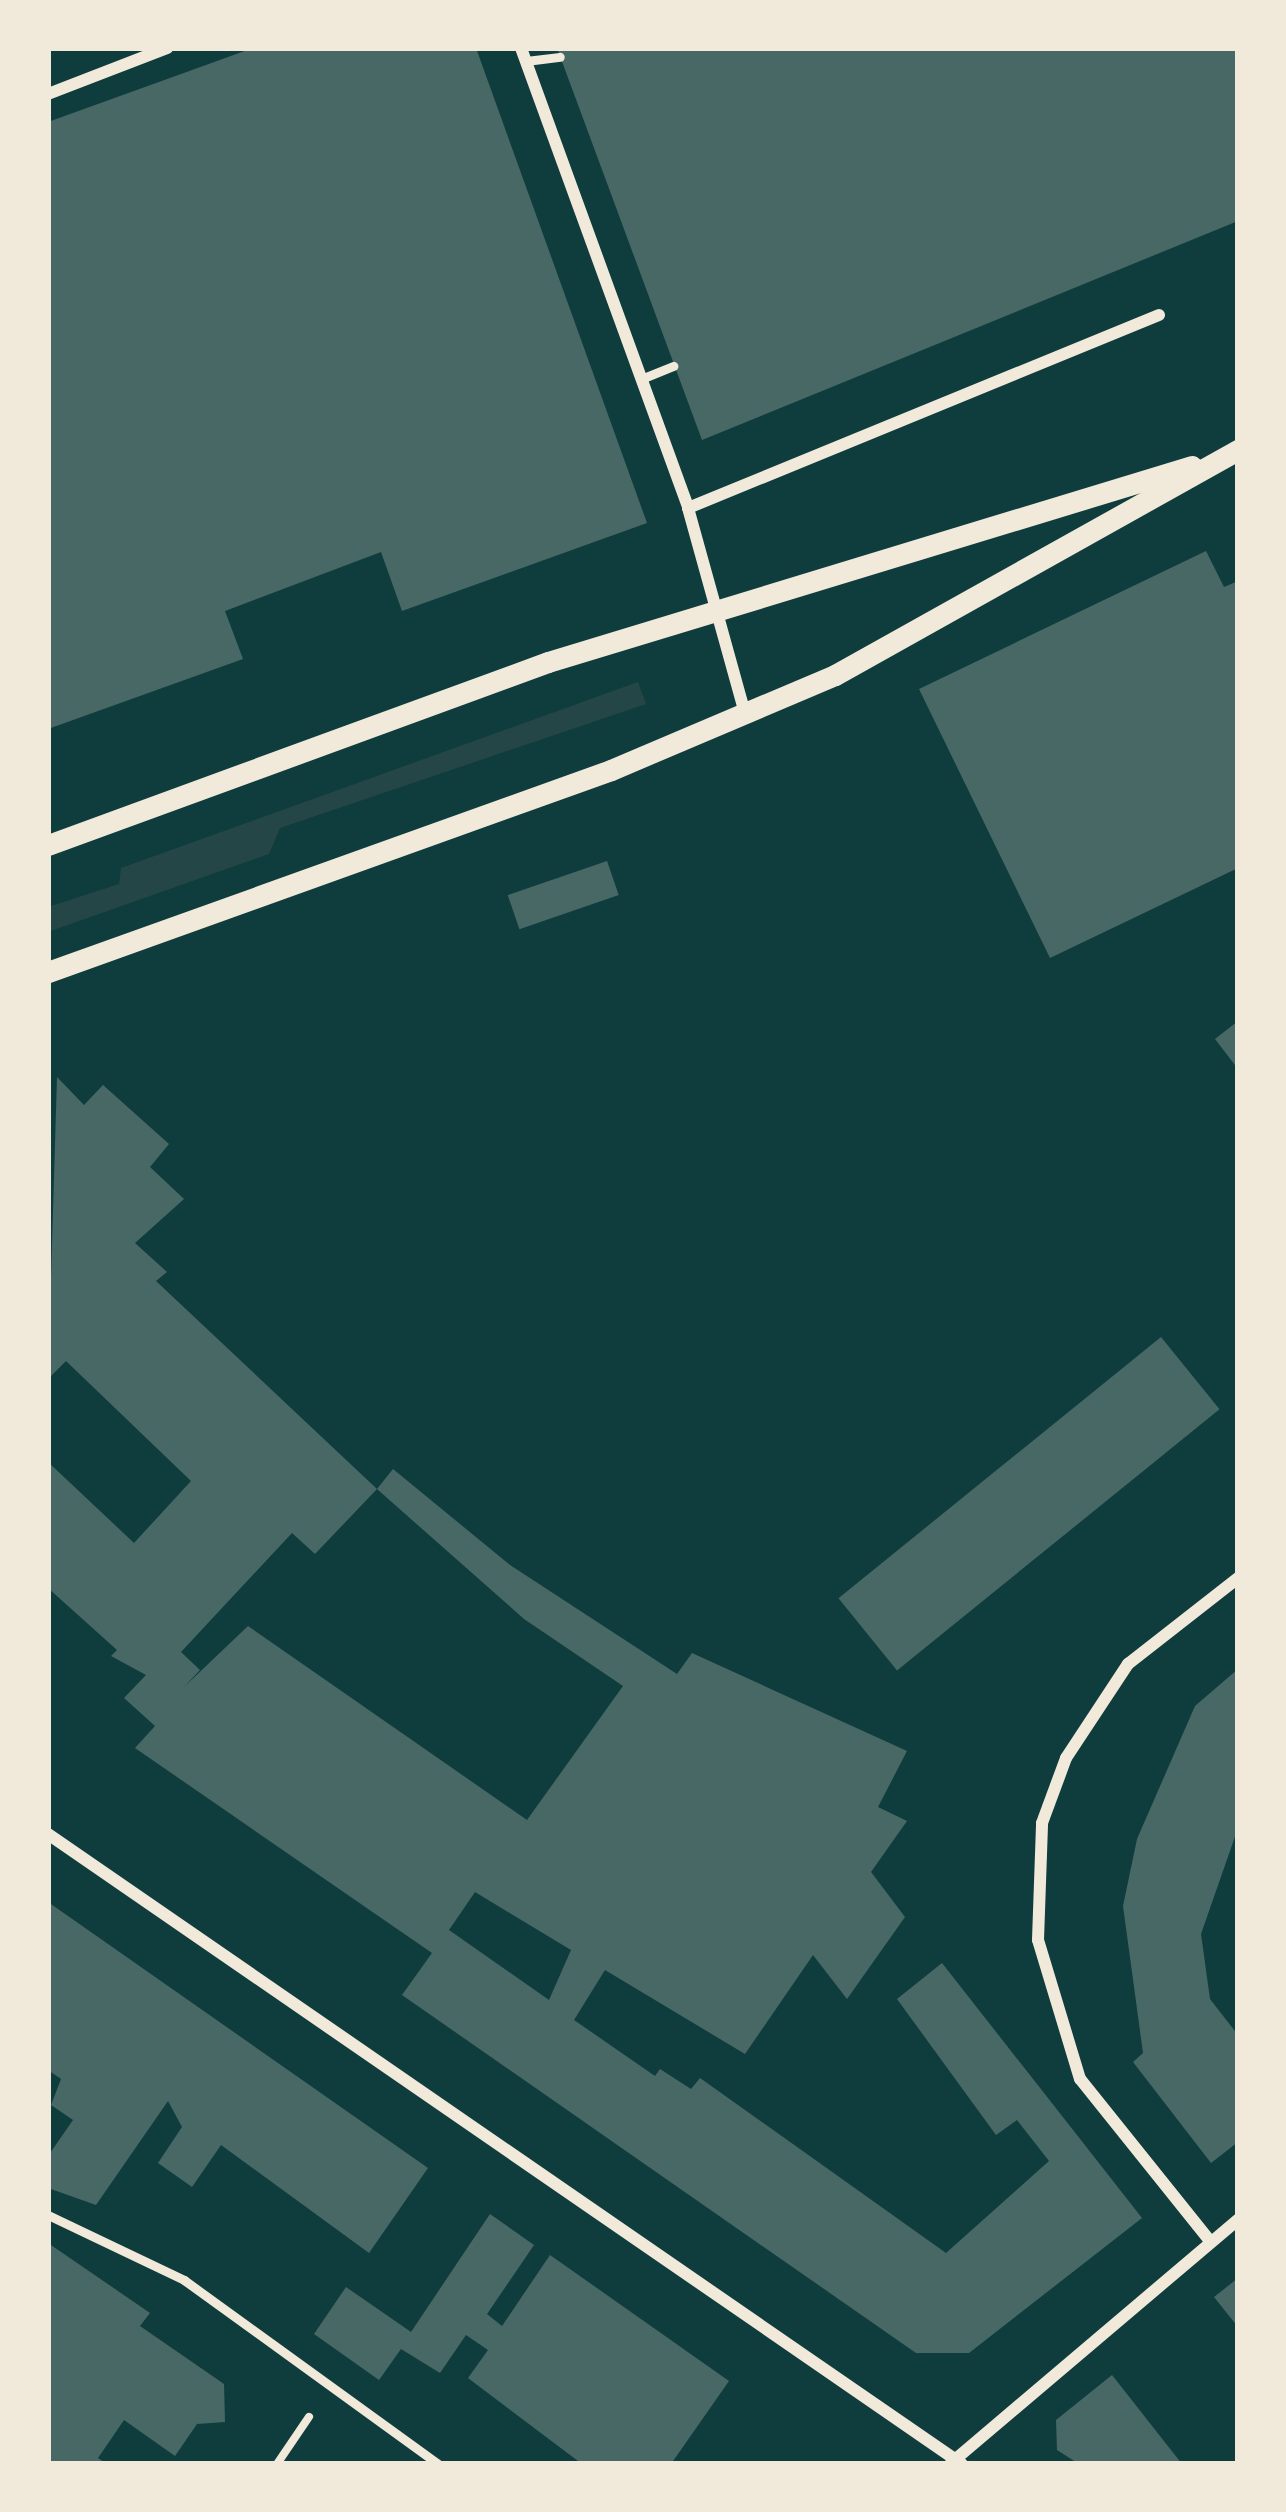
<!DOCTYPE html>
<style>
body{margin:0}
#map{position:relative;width:1286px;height:2512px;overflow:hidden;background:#0f3d3e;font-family:"Work Sans",sans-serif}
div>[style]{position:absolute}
.green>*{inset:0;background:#244646}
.building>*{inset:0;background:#486865;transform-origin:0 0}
.path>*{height:8px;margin:-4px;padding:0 4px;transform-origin:4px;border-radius:4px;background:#f1e9da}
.service>*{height:9px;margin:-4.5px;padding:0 4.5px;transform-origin:4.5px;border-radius:4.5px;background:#f1e9da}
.minor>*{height:12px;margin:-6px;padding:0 6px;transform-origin:6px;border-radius:6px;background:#f1e9da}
.tertiary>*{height:21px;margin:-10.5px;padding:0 10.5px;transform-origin:10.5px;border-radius:10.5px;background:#f1e9da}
span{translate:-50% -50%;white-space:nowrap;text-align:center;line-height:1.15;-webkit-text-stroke:9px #f1e9da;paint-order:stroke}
.frame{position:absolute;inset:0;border:51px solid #f1e9da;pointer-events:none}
</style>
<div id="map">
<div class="green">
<i style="clip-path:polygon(638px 682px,646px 704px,280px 828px,269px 854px,48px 932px,48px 907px,119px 884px,121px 868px)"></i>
</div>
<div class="building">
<i style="clip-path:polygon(253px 48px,476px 48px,647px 523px,402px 611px,381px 552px,225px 611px,243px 659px,48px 729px,48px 122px)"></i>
<i style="clip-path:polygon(557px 48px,1238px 48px,1238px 221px,702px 440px)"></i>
<i style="clip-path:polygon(1206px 551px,1224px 587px,1238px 581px,1238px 868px,1050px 958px,919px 689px)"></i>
<i style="left:607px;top:861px;width:36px;height:105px;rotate:71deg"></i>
<i style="clip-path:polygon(1238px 1021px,1238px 1069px,1215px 1039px)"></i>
<i style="clip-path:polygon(evenodd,57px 1077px,84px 1105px,103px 1085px,169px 1144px,150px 1167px,184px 1199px,135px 1243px,167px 1272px,156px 1281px,377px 1489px,315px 1554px,292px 1533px,181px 1652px,200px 1670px,184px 1687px,248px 1626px,527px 1820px,623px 1686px,524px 1619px,377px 1489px,393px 1469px,510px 1565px,677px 1674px,692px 1653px,907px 1751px,878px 1807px,907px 1821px,871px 1872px,905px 1917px,847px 1999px,813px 1955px,745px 2054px,605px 1970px,574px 2020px,655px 2076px,660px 2069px,691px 2089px,700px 2078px,946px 2253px,1049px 2161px,1017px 2120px,996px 2135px,897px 1999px,942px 1963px,1142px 2218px,969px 2353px,916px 2353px,402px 1995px,432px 1953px,135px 1748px,155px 1726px,124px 1698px,146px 1675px,111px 1656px,117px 1650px,48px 1588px,48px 1462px,134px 1543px,191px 1481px,66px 1361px,48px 1379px,57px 1077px,475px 1892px,571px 1950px,549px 2000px,449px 1930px,475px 1892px)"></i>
<i style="left:1161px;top:1337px;width:93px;height:415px;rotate:51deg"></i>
<i style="clip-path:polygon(1238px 1669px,1238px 1828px,1201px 1934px,1210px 1999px,1238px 2035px,1238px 2142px,1211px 2163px,1133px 2062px,1143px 2053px,1123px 1906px,1137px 1839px,1195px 1706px)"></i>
<i style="clip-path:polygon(48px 1902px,428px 2168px,369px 2253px,221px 2145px,192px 2187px,158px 2163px,182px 2127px,168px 2101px,96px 2205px,48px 2188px,48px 2156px,73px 2120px,51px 2105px,61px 2079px,48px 2070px)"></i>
<i style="clip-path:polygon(490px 2214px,534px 2245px,487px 2314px,502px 2326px,550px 2255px,729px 2381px,671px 2464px,582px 2464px,468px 2378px,488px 2350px,466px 2335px,440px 2373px,401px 2349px,379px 2380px,314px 2334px,346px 2287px,411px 2332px)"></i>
<i style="clip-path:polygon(48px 2243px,150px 2313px,140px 2326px,224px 2384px,225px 2422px,197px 2424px,175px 2456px,124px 2420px,98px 2458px,107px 2464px,48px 2464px)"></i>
<i style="clip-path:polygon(1238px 2278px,1238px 2327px,1214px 2297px)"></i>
<i style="clip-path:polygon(1112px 2375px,1182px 2464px,1079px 2464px,1057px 2450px,1056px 2420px)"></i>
</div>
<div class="path">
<i style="left:277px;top:2464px;width:57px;rotate:-55.8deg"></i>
</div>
<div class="service">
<i style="left:526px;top:61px;width:34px;rotate:-7deg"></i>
<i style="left:641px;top:379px;width:35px;rotate:-22deg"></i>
<i style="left:48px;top:2215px;width:151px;rotate:25.5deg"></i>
<i style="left:184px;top:2280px;width:314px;rotate:35.9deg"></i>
</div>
<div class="minor">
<i style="left:521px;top:48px;width:489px;rotate:70deg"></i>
<i style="left:688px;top:508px;width:214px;rotate:74.5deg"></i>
<i style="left:48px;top:94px;width:128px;rotate:-21.1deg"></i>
<i style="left:688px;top:508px;width:509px;rotate:-22.28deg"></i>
<i style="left:48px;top:1834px;width:1110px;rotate:34.58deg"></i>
<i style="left:1210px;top:2241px;width:208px;rotate:-128.7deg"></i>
<i style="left:1080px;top:2079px;width:145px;rotate:-106.8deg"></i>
<i style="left:1038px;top:1940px;width:117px;rotate:-88deg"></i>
<i style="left:1042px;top:1823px;width:69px;rotate:-69.7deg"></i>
<i style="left:1066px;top:1758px;width:113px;rotate:-56.6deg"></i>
<i style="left:1128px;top:1664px;width:140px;rotate:-38deg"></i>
<i style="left:951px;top:2463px;width:376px;rotate:-40.3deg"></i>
</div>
<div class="tertiary">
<i style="left:48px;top:845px;width:532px;rotate:-20.1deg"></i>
<i style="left:548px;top:662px;width:673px;rotate:-16.93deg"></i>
<i style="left:48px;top:972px;width:598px;rotate:-19.74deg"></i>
<i style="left:611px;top:770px;width:243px;rotate:-23deg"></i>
<i style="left:835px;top:675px;width:462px;rotate:-29.2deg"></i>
</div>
<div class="frame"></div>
</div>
